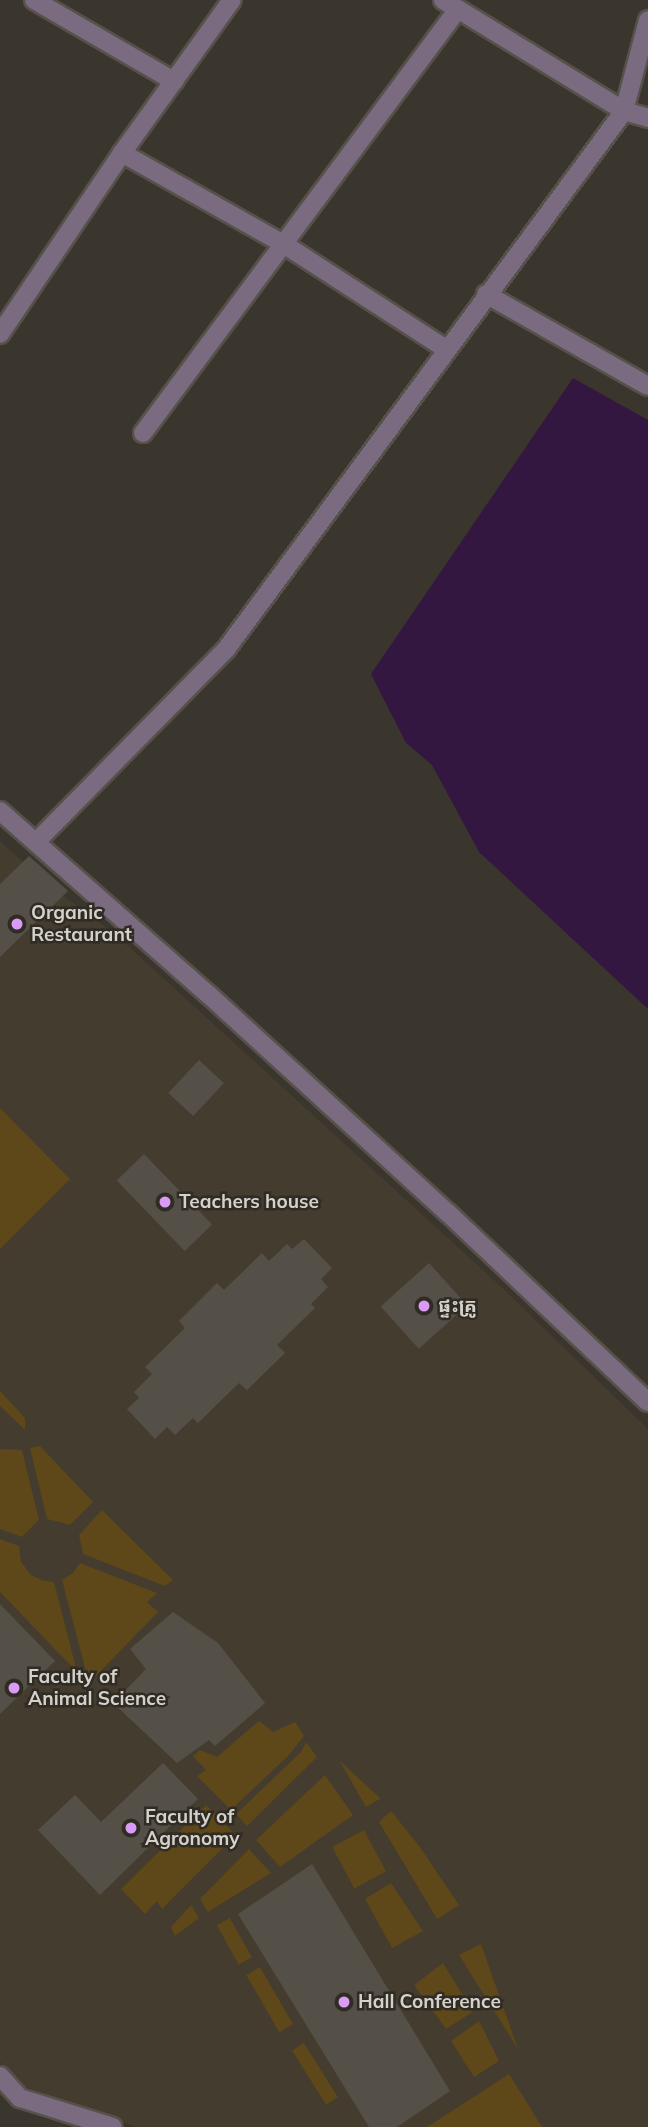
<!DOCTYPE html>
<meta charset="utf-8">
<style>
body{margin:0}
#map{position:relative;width:648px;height:2127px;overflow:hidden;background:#3a352d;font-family:Mulish,"Noto Sans Khmer",sans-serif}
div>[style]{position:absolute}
.built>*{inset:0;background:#443c2e}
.green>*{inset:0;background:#5e4719;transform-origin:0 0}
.water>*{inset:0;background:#341741}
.building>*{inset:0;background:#555047;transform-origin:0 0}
.roads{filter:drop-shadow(2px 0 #56514a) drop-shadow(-2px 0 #56514a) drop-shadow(0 2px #56514a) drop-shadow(0 -2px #56514a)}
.minor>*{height:18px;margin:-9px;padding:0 9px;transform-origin:9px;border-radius:9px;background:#7a6b81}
.dots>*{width:19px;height:19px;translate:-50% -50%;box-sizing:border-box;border:4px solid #302b23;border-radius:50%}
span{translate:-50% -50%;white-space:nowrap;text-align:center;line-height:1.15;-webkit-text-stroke:5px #302b23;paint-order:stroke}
.poi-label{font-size:19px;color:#d4d1cc;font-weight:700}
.left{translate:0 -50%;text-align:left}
</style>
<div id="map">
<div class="built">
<i style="clip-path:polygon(0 841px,44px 881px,116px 935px,496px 1282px,648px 1429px,648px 2127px,136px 2127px,23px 2086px,0 2062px)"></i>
</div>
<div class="green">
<i style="clip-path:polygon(0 1108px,70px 1179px,0 1249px)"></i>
<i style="clip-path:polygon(0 1391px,25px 1418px,25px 1430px,0 1406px)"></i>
<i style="clip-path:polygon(40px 1446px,93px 1502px,70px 1525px,47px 1519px,30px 1448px)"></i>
<i style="clip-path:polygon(0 1449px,22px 1450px,39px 1520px,22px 1537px,0 1529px)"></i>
<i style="clip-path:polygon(102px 1510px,173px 1580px,165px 1586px,83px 1554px,79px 1535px)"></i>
<i style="clip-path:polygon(0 1539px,19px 1546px,21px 1562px,31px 1575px,41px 1580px,54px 1582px,77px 1672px,0 1592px)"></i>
<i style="clip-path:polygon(80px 1563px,157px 1593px,147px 1602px,158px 1612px,89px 1683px,62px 1580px,73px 1573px)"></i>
<i style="clip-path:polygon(259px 1721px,273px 1732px,295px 1722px,304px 1736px,289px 1755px,231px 1810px,197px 1776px,206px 1770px,193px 1756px,200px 1750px,217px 1757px)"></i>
<i style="clip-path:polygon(306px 1742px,317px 1757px,247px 1826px,236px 1814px,301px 1752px)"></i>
<i style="clip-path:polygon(339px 1760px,380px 1798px,380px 1799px,366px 1807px)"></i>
<i style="clip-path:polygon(325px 1775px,353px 1815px,280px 1867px,256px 1840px)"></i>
<i style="clip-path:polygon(206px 1805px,236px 1835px,162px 1909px,157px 1901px,145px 1914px,121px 1889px)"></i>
<i style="clip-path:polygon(391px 1811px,420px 1847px,459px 1905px,437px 1919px,379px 1822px)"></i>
<i style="left:364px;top:1830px;width:47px;height:36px;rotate:62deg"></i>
<i style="clip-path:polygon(249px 1849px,271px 1873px,208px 1912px,200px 1899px)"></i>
<i style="clip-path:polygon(391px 1883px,423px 1931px,392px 1948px,365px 1899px)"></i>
<i style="clip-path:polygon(191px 1905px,199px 1918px,175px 1936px,171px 1927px)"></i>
<i style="left:230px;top:1918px;width:45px;height:15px;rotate:61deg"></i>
<i style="clip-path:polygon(481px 1944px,518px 2049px,459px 1955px)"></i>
<i style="clip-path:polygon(443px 1963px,473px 2012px,446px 2029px,414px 1985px)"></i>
<i style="left:260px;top:1967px;width:66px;height:16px;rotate:60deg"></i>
<i style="clip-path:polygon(479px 2021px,499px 2061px,474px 2077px,451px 2041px)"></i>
<i style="left:304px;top:2043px;width:64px;height:14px;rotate:58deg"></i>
<i style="clip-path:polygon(509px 2074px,542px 2127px,427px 2127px)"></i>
</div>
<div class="water">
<i style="clip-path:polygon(573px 378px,648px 420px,648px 1009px,479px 852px,432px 765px,406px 743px,371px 674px)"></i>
</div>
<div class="building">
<i style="clip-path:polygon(29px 856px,68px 891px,0 957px,0 884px)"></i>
<i style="left:199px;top:1060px;width:34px;height:45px;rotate:43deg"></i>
<i style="left:144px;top:1154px;width:98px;height:38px;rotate:46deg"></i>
<i style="clip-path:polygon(304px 1239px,332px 1268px,321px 1279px,328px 1287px,311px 1304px,315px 1308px,277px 1345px,285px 1353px,247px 1390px,239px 1383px,198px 1423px,193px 1418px,175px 1435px,167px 1427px,155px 1439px,127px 1409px,139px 1398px,134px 1392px,152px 1374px,145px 1367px,185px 1328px,179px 1321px,217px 1283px,224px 1290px,262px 1253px,269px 1261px,287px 1244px,292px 1249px)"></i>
<i style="left:429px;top:1263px;width:57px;height:65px;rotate:48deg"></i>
<i style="clip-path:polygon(0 1604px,55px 1661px,0 1714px)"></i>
<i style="clip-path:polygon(173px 1612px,218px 1643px,265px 1703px,215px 1746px,209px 1740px,177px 1763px,113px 1703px,146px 1669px,130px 1649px)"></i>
<i style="clip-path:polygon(163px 1763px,198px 1799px,100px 1895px,38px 1830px,75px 1795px,101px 1822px)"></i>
<i style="clip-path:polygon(312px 1864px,450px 2091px,397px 2127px,369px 2127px,238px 1914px)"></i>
</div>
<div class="roads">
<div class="minor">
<i style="left:34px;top:0;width:162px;rotate:30.1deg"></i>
<i style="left:443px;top:0;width:212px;rotate:31.5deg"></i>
<i style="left:624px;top:111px;width:25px;rotate:16deg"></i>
<i style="left:122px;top:153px;width:184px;rotate:29.4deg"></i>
<i style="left:282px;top:243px;width:195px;rotate:32.9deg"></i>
<i style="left:486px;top:294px;width:186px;rotate:29.6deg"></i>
<i style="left:0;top:334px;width:218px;rotate:-56deg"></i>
<i style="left:122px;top:153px;width:188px;rotate:-54.3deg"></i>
<i style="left:143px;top:433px;width:528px;rotate:-53.39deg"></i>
<i style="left:0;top:811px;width:278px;rotate:41.4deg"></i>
<i style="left:209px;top:995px;width:323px;rotate:42.4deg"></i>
<i style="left:448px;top:1213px;width:275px;rotate:43.4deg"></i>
<i style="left:36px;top:842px;width:272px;rotate:-45.4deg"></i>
<i style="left:227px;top:648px;width:668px;rotate:-53.52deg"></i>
<i style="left:624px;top:111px;width:94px;rotate:-75.2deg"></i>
<i style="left:0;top:2076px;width:30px;rotate:48deg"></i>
<i style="left:20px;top:2098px;width:97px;rotate:17.3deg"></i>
</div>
</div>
<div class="dots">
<i style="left:17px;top:924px;background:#da9af7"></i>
<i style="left:165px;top:1202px;background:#da9af7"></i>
<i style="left:424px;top:1306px;background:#da9af7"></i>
<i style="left:14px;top:1688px;background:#da9af7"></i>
<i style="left:131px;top:1828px;background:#da9af7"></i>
<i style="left:344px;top:2002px;background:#da9af7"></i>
</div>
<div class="poi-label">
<span class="left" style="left:31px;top:924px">Organic<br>Restaurant</span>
<span class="left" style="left:179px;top:1202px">Teachers house</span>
<span class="left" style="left:438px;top:1306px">ផ្ទះគ្រូ</span>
<span class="left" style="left:28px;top:1688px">Faculty of<br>Animal Science</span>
<span class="left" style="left:145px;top:1828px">Faculty of<br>Agronomy</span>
<span class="left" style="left:358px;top:2002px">Hall Conference</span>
</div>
</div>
